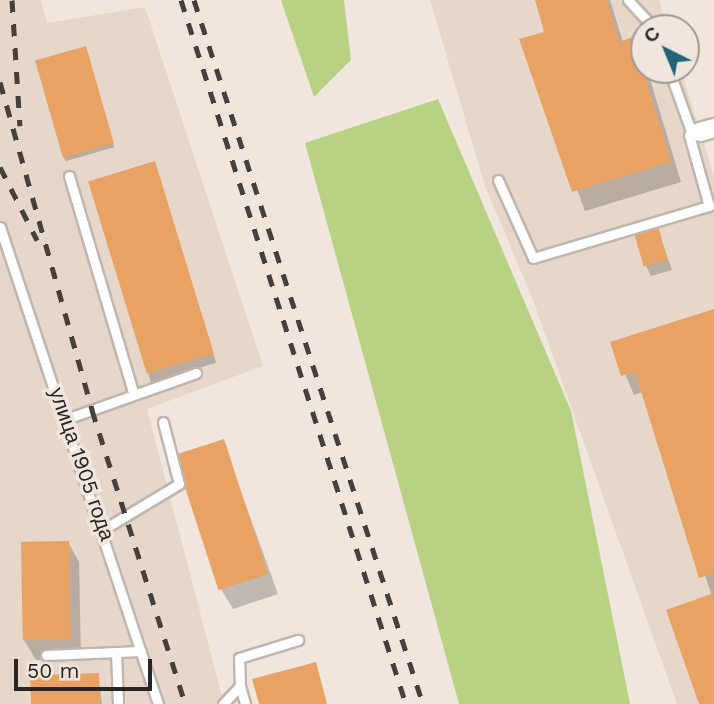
<!DOCTYPE html>
<meta charset="utf-8">
<style>
body{margin:0}
#map{position:relative;width:714px;height:704px;overflow:hidden;background:#f0e6de;font-family:"Work Sans",sans-serif}
div>[style]{position:absolute}
.built>*{inset:0;background:#e6d7ca}
.green>*{inset:0;background:#b8d183}
.shadow>*{inset:0;background:#0003;transform-origin:0 0}
.building>*{inset:0;background:#e8a364;transform-origin:0 0}
.roads{filter:drop-shadow(2px 0 #c0b6ae) drop-shadow(-2px 0 #c0b6ae) drop-shadow(0 2px #c0b6ae) drop-shadow(0 -2px #c0b6ae)}
.lane>*{height:9px;margin:-4.5px;padding:0 4.5px;transform-origin:4.5px;border-radius:4.5px;background:#fff}
.street>*{height:18px;margin:-9px;padding:0 9px;transform-origin:9px;border-radius:9px;background:#fff}
.rail>*{height:5px;margin-top:-2.5px;transform-origin:0;background:repeating-linear-gradient(90deg,#44403c 0 12px,transparent 0 24px)}
span{translate:-50% -50%;white-space:nowrap;text-align:center;line-height:1.15;-webkit-text-stroke:7px #f0e6de;paint-order:stroke}
.street-label{font-size:21px;color:#282522}
.north{position:absolute;left:630px;top:14px;width:70px;height:70px;box-sizing:border-box;background:#f0e6de;border:2px solid #a09993;border-radius:50%;rotate:317deg;font-size:19px;font-weight:700;line-height:28px;text-align:center;color:#282522}
.north::after{content:'';display:block;margin:auto;width:24px;height:32px;background:#236478;clip-path:polygon(50% 0,100% 100%,50% 72%,0 100%)}
.scale{position:absolute;left:14px;top:659px;width:138px;height:32px;box-sizing:border-box;border:4px solid #282522;border-top:0;padding-left:9px;font-size:21px;line-height:24px;white-space:nowrap;color:#282522;-webkit-text-stroke:5px #f0e6de;paint-order:stroke}
</style>
<div id="map">
<div class="built">
<i style="clip-path:polygon(0 0,41px 0,47px 23px,145px 7px,263px 366px,147px 409px,224px 704px,0 704px)"></i>
<i style="clip-path:polygon(430px 0,659px 0,668px 28px,644px 28px,644px 70px,681px 70px,714px 176px,714px 704px,677px 704px,533px 300px,485px 186px)"></i>
</div>
<div class="green">
<i style="clip-path:polygon(281px 0,344px 0,351px 60px,314px 97px)"></i>
<i style="clip-path:polygon(438px 99px,571px 411px,630px 704px,459px 704px,305px 143px)"></i>
</div>
<div class="shadow">
<i style="clip-path:polygon(536px 0,610px 0,623px 42px,632px 40px,644px 59px,681px 182px,585px 211px,521px 40px,546px 33px)"></i>
<i style="left:87px;top:52px;width:99px;height:51px;rotate:74deg"></i>
<i style="left:155px;top:163px;width:209px;height:68px;rotate:73deg"></i>
<i style="clip-path:polygon(657px 228px,672px 270px,651px 276px,646px 266px)"></i>
<i style="clip-path:polygon(714px 311px,714px 704px,701px 704px,712px 596px,643px 392px,634px 395px,612px 343px)"></i>
<i style="clip-path:polygon(223px 442px,278px 594px,233px 609px,221px 589px)"></i>
<i style="clip-path:polygon(68px 542px,79px 562px,81px 659px,36px 660px,24px 640px)"></i>
<i style="clip-path:polygon(98px 675px,102px 704px,33px 704px)"></i>
</div>
<div class="building">
<i style="clip-path:polygon(535px 0,607px 0,619px 42px,633px 37px,671px 162px,572px 192px,519px 39px,544px 32px)"></i>
<i style="left:86px;top:46px;width:101px;height:53px;rotate:74deg"></i>
<i style="left:155px;top:161px;width:201px;height:70px;rotate:73deg"></i>
<i style="left:658px;top:226px;width:35px;height:25px;rotate:74deg"></i>
<i style="clip-path:polygon(714px 309px,714px 573px,699px 578px,635px 372px,621px 376px,610px 342px)"></i>
<i style="left:224px;top:439px;width:142px;height:52px;rotate:72deg"></i>
<i style="left:69px;top:541px;width:98px;height:48px;rotate:89deg"></i>
<i style="clip-path:polygon(714px 593px,714px 704px,699px 704px,666px 610px)"></i>
<i style="clip-path:polygon(316px 662px,327px 704px,259px 704px,252px 679px)"></i>
<i style="left:99px;top:673px;width:31px;height:69px;rotate:88deg"></i>
</div>
<div class="roads">
<div class="lane">
<i style="left:628px;top:0;width:38px;rotate:47deg"></i>
<i style="left:669px;top:70px;width:68px;rotate:70.2deg"></i>
<i style="left:69px;top:176px;width:228px;rotate:73.5deg"></i>
<i style="left:498px;top:180px;width:85px;rotate:65.8deg"></i>
<i style="left:533px;top:258px;width:184px;rotate:-16.5deg"></i>
<i style="left:709px;top:206px;width:74px;rotate:-105.7deg"></i>
<i style="left:0;top:227px;width:502px;rotate:71.67deg"></i>
<i style="left:66px;top:419px;width:138px;rotate:-19.5deg"></i>
<i style="left:104px;top:529px;width:87px;rotate:-31deg"></i>
<i style="left:179px;top:484px;width:64px;rotate:-104.5deg"></i>
<i style="left:116px;top:652px;width:52px;rotate:87.8deg"></i>
<i style="left:46px;top:655px;width:95px;rotate:-2.4deg"></i>
<i style="left:240px;top:686px;width:19px;rotate:74deg"></i>
<i style="left:223px;top:704px;width:25px;rotate:-47deg"></i>
<i style="left:240px;top:686px;width:28px;rotate:-92deg"></i>
<i style="left:239px;top:658px;width:62px;rotate:-17deg"></i>
</div>
<div class="street">
<i style="left:700px;top:132px;width:15px;rotate:-16deg"></i>
</div>
</div>
<div class="rail">
<i style="left:12px;top:0;width:126px;rotate:86.4deg"></i>
<i style="left:181px;top:0;width:739px;rotate:72.28deg"></i>
<i style="left:194px;top:0;width:740px;rotate:71.98deg"></i>
<i style="left:0;top:82px;width:341px;rotate:74.3deg"></i>
<i style="left:92px;top:410px;width:308px;rotate:72.4deg"></i>
<i style="left:0;top:167px;width:82px;rotate:63.1deg"></i>
</div>
<div class="street-label">
<span style="left:82px;top:464px;rotate:71deg">улица 1905 года</span>
</div>
<div class="north">С</div>
<div class="scale">50 m</div>
</div>
